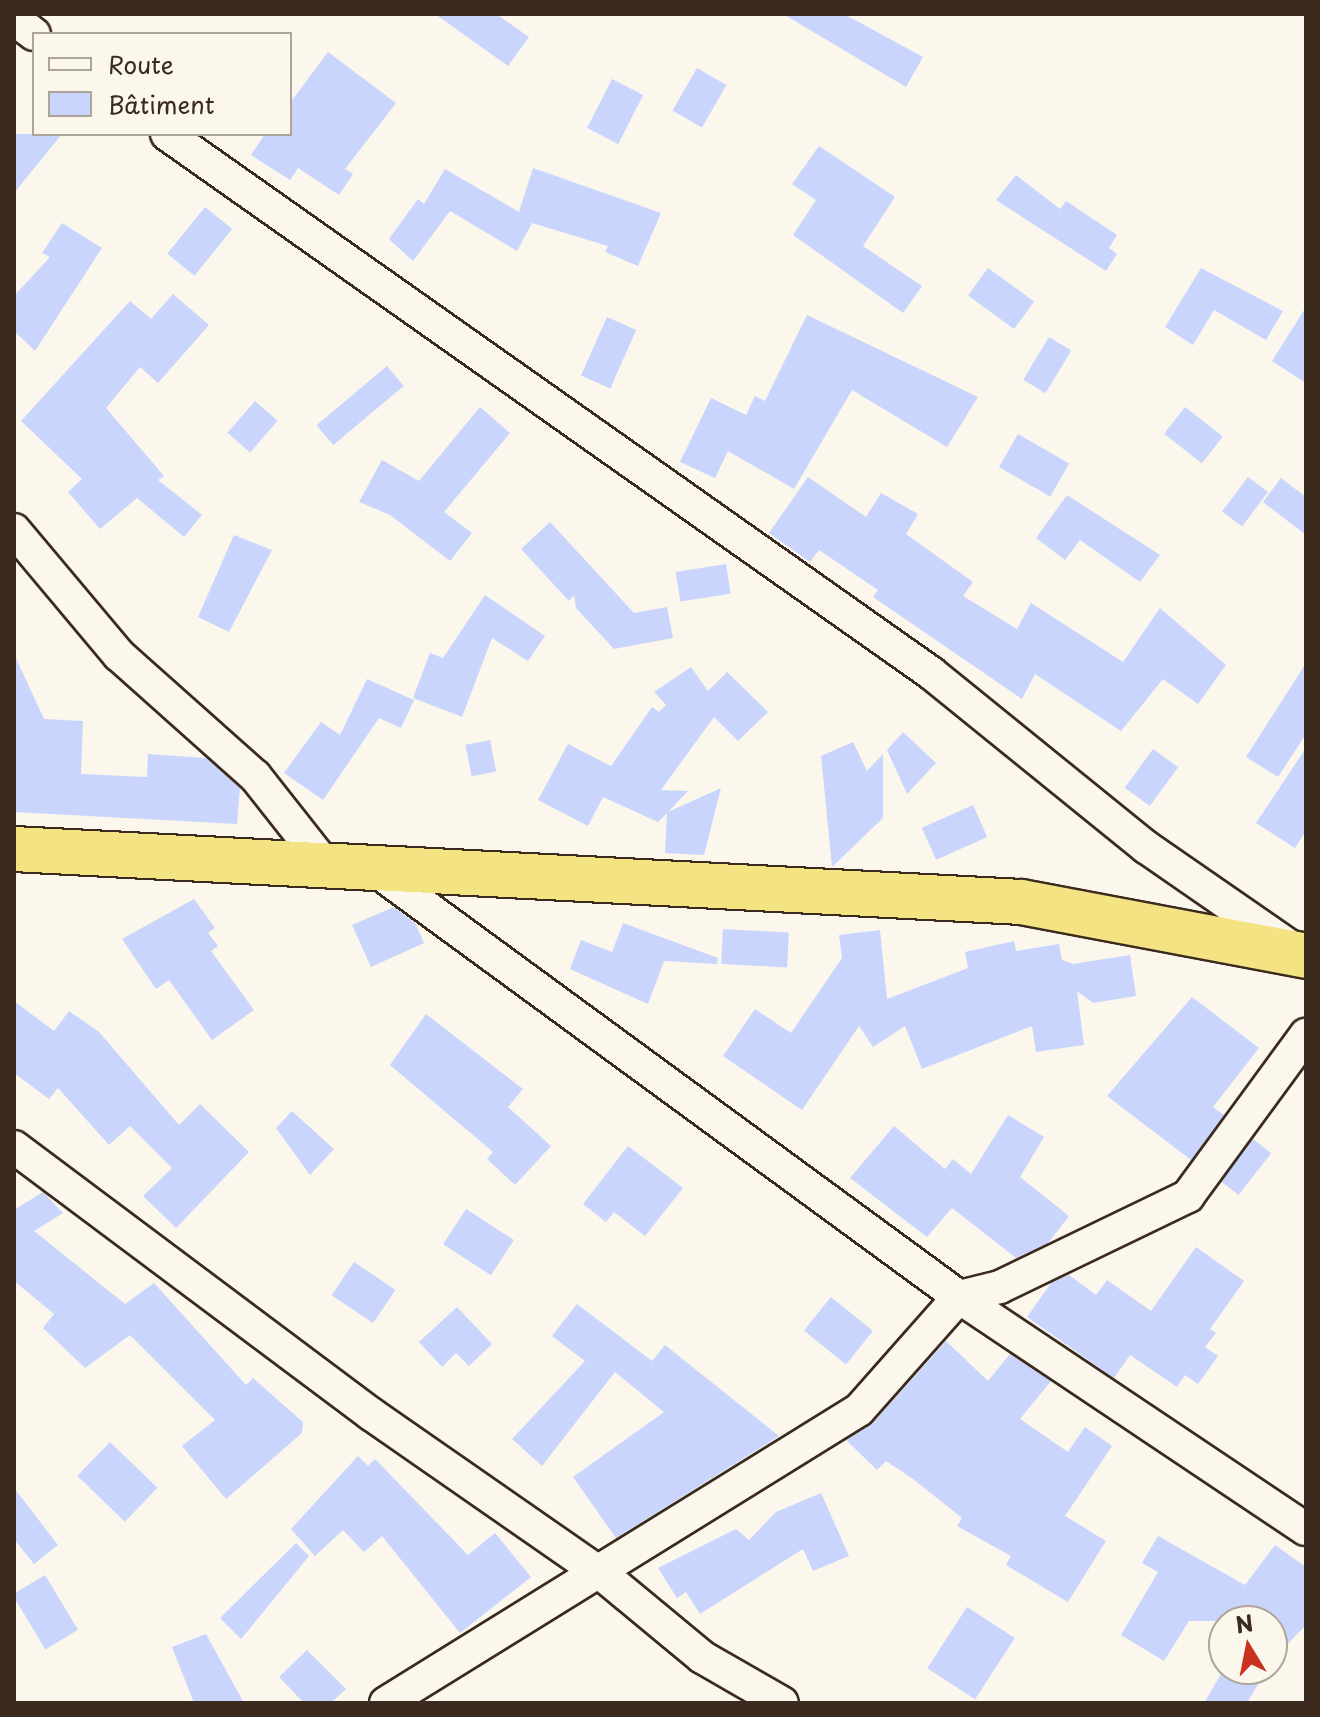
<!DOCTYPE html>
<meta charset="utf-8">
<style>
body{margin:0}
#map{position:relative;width:1320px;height:1717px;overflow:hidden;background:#fbf7ec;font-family:"Playpen Sans",sans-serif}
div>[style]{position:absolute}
.building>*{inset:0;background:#c9d5fd;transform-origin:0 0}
.roads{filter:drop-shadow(2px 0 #3b2a1e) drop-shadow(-2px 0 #3b2a1e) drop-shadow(0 2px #3b2a1e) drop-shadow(0 -2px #3b2a1e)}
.minor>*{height:32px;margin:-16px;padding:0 16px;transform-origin:16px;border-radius:16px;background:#fbf7ec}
.trunk>*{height:44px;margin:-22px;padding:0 22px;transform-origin:22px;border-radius:22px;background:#f4e382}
span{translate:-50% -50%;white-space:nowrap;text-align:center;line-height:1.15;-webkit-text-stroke:6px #fbf7ec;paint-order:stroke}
.frame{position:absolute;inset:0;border:16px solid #3b2a1e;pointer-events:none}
.legend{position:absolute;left:32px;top:32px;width:260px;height:104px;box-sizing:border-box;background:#fbf7ec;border:2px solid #aea59a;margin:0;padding:10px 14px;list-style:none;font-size:24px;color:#3b2a1e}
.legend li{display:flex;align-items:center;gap:16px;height:40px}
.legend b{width:40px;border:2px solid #aea59a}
.north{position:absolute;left:1208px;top:1605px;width:80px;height:80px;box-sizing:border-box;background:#fbf7ec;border:2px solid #aea59a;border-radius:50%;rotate:350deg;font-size:22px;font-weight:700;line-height:32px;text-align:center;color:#3b2a1e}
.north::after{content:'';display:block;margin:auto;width:28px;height:36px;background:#c8321e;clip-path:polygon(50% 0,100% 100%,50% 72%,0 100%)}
</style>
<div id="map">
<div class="building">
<i style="clip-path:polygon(435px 14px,496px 14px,529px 37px,508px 66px)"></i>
<i style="clip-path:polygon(783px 14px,844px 14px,923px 57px,906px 87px)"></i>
<i style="clip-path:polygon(328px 52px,396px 103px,345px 169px,353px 174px,339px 195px,298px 168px,290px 180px,251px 155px,265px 134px,290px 134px,290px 103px)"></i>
<i style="left:697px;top:68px;width:34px;height:49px;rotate:30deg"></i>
<i style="left:612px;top:79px;width:35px;height:55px;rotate:27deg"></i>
<i style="clip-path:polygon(14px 134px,62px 134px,14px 193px)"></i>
<i style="clip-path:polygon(819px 146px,895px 197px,863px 246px,922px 286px,903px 313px,793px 235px,816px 200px,792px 184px)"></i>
<i style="clip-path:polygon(533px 168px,661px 213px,638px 266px,605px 252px,608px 246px,532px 223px,517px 251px,450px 211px,413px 261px,389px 239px,418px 199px,424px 204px,445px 169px,519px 212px)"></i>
<i style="clip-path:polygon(1016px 175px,1060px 209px,1066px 201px,1117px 235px,1109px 248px,1117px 254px,1106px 271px,996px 200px)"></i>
<i style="left:205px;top:207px;width:35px;height:60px;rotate:39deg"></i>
<i style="clip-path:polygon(62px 223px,102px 248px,35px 351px,14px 331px,14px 296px,50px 257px,42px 253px)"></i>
<i style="left:988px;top:268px;width:57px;height:34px;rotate:36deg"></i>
<i style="clip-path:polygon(1201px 268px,1283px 311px,1266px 340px,1214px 310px,1193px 345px,1165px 327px)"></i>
<i style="clip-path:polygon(173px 294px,209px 325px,158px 383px,140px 367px,106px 408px,164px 476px,158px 480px,202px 515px,184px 537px,137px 498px,100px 529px,68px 492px,82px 479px,21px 421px,130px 301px,151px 319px)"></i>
<i style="clip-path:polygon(1306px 307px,1306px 383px,1272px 361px)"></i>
<i style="clip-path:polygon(807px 315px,978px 397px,947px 447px,852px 390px,794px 489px,728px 451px,715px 478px,680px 462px,711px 398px,746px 415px,755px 396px,765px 401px)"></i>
<i style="left:607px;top:317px;width:32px;height:64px;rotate:24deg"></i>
<i style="left:1049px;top:337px;width:26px;height:50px;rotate:31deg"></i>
<i style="left:387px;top:366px;width:26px;height:92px;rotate:50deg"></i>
<i style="left:255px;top:401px;width:30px;height:42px;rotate:41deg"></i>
<i style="clip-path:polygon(480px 407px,510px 433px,444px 512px,472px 533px,450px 561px,390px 515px,359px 502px,382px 460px,419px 481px)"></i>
<i style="left:1185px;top:407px;width:48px;height:34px;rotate:38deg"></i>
<i style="left:1018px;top:434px;width:59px;height:38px;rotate:30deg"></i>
<i style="clip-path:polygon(808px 477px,866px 517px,881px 493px,918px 514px,906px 534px,973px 582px,963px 596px,1017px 629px,1031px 603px,1123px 662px,1160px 608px,1226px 665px,1198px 704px,1163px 679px,1121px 731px,1035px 674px,1022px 699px,873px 597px,878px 590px,819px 550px,810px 562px,769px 533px)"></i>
<i style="left:1248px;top:477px;width:25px;height:43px;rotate:37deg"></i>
<i style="clip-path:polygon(1281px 478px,1306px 497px,1306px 535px,1263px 502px)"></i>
<i style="clip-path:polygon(1067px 495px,1160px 555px,1140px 582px,1080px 540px,1065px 560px,1036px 538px)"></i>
<i style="clip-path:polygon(550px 522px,634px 613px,667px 607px,673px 638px,614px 649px,576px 608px,574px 595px,569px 601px,521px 549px)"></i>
<i style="clip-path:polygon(234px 535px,272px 550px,229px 632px,198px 617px)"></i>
<i style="left:726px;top:564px;width:30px;height:51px;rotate:81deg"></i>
<i style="clip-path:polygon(485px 595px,545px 636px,528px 661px,492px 638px,462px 717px,413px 698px,430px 653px,443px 658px)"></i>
<i style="clip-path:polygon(14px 654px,44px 719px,83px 721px,81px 774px,147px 777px,148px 754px,206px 758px,240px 788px,237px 824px,14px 812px)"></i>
<i style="clip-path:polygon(1306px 663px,1306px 734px,1278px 777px,1246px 757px)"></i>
<i style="clip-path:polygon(691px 667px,708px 691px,727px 672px,768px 712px,738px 741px,714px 717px,661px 790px,688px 791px,668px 812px,721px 788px,704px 855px,665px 853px,667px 813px,658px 822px,603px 797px,588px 826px,538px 800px,568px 744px,611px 766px,652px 707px,659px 712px,666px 705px,654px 692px)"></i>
<i style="clip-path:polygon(367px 679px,414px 700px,401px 728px,379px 718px,323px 800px,284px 773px,321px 722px,340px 735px)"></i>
<i style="clip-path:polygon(903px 732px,936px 763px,907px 794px,887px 750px)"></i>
<i style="left:490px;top:740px;width:32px;height:25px;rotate:79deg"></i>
<i style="clip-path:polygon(853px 742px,867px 771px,883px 754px,883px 818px,832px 867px,821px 756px)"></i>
<i style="clip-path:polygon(1306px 748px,1306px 831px,1295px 848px,1256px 823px)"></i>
<i style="left:1153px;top:749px;width:31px;height:48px;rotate:36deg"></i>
<i style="left:973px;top:805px;width:35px;height:56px;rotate:66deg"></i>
<i style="clip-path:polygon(194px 899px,215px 928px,208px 933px,218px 946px,211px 951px,254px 1010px,212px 1040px,169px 980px,156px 989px,122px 939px)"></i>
<i style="clip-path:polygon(394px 907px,415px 923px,424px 943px,371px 967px,352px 925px)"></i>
<i style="clip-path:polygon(623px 923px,718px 958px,717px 964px,664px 961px,648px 1004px,570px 969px,581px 940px,612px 952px)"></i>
<i style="left:723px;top:929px;width:66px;height:35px;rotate:3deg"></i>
<i style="clip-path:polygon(880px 930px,887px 999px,968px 968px,965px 952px,1014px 941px,1016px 951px,1059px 944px,1062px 960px,1073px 964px,1130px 955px,1136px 996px,1093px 1003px,1077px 991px,1084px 1045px,1036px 1052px,1032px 1026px,922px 1069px,905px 1026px,873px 1047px,859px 1026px,802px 1110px,723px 1056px,755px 1009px,791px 1033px,842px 958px,839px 935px)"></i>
<i style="clip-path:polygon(1192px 997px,1259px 1048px,1213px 1107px,1224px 1115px,1191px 1160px,1107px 1096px)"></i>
<i style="clip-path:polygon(14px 1001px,54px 1031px,69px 1011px,99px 1032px,179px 1125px,200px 1104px,249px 1152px,176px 1228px,143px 1196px,172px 1168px,130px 1126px,109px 1145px,58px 1088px,49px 1099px,14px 1073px)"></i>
<i style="clip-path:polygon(426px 1014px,523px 1089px,508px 1107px,551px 1146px,515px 1185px,487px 1159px,493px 1152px,390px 1065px)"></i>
<i style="clip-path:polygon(292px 1111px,334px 1149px,310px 1175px,276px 1128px)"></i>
<i style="clip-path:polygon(1008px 1115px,1044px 1137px,1020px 1177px,1069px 1216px,1048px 1243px,1016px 1258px,952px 1208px,927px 1237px,850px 1178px,894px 1126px,945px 1169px,953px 1159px,971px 1174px)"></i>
<i style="left:1253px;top:1139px;width:23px;height:53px;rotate:38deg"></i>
<i style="clip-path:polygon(628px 1146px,683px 1188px,645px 1236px,614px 1212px,606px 1222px,583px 1204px)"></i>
<i style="clip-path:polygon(43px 1192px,63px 1213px,34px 1231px,125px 1304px,154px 1283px,246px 1385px,253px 1378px,303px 1422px,302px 1433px,226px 1499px,182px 1446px,215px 1420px,130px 1335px,85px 1368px,43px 1328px,54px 1314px,14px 1281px,14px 1210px)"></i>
<i style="left:466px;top:1209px;width:57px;height:42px;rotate:33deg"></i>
<i style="clip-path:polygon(1196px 1247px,1244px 1281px,1210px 1329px,1216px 1333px,1205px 1347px,1218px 1356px,1198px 1384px,1185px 1375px,1177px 1387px,1130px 1355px,1114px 1378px,1027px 1317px,1051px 1283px,1069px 1275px,1096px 1295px,1107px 1280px,1151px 1311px)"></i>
<i style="left:354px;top:1262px;width:50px;height:40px;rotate:34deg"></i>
<i style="left:831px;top:1297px;width:54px;height:43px;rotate:39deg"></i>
<i style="clip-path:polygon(577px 1304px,652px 1361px,665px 1345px,779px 1436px,616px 1538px,573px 1477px,664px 1412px,615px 1372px,542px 1466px,512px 1439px,585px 1361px,552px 1336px)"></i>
<i style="clip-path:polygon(457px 1307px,492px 1344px,469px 1366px,456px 1353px,442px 1367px,419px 1342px)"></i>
<i style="clip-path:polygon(946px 1341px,988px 1381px,1010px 1354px,1051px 1381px,1020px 1419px,1068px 1452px,1085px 1427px,1112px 1446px,1065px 1516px,1106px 1541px,1068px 1602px,1006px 1565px,1011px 1556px,957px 1526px,962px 1518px,913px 1479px,886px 1461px,877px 1470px,846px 1440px,873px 1423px)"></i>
<i style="left:110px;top:1442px;width:66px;height:47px;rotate:44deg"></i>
<i style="clip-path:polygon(358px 1456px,368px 1466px,375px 1459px,468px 1555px,495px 1533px,531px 1577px,460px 1633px,382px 1536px,364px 1552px,343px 1530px,315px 1556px,291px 1529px)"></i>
<i style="clip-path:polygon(14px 1488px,58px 1545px,34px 1564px,14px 1539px)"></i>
<i style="clip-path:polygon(821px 1493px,849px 1556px,813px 1571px,803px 1549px,700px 1614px,686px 1592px,677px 1598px,658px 1568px,736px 1529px,749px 1540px,776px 1512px)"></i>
<i style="clip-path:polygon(1158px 1536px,1245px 1585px,1275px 1545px,1306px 1567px,1306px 1625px,1272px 1660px,1272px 1621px,1189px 1621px,1164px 1661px,1121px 1635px,1158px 1572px,1142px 1563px)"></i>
<i style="clip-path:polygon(296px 1543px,309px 1556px,241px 1639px,220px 1618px)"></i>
<i style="left:45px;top:1575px;width:64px;height:38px;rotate:59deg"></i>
<i style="left:967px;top:1607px;width:57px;height:73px;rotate:33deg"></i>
<i style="clip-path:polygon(206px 1634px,244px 1703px,194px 1703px,172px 1647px)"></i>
<i style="clip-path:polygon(307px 1650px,346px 1689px,331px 1703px,304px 1703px,279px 1677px)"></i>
<i style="clip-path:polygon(1224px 1669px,1267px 1669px,1247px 1703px,1204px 1703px)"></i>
</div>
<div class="roads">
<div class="minor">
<i style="left:14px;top:19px;width:25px;rotate:37deg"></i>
<i style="left:167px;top:134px;width:935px;rotate:35.2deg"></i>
<i style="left:931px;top:673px;width:277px;rotate:39deg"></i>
<i style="left:1146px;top:847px;width:178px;rotate:34.7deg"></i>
<i style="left:14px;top:530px;width:163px;rotate:50deg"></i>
<i style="left:119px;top:655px;width:182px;rotate:41.7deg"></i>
<i style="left:255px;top:776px;width:115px;rotate:51.7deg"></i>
<i style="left:377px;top:871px;width:721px;rotate:36.2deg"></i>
<i style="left:959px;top:1297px;width:417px;rotate:33.8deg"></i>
<i style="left:14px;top:1147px;width:446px;rotate:36.8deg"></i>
<i style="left:371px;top:1414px;width:282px;rotate:34.8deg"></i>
<i style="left:603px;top:1575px;width:129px;rotate:39.6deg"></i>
<i style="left:702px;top:1657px;width:92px;rotate:29.9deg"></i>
<i style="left:386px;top:1703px;width:556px;rotate:-31.78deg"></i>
<i style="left:859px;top:1410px;width:151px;rotate:-48.5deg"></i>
<i style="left:959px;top:1297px;width:42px;rotate:-13.7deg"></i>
<i style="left:1000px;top:1287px;width:209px;rotate:-25.8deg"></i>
<i style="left:1188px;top:1196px;width:200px;rotate:-53.8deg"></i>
</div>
<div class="trunk">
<i style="left:14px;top:849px;width:1008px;rotate:3.01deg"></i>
<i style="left:1021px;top:902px;width:290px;rotate:10.7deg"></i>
</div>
</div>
<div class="frame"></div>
<ul class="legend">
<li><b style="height:10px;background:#fbf7ec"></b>Route</li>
<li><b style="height:22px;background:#c9d5fd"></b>Bâtiment</li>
</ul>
<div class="north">N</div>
</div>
